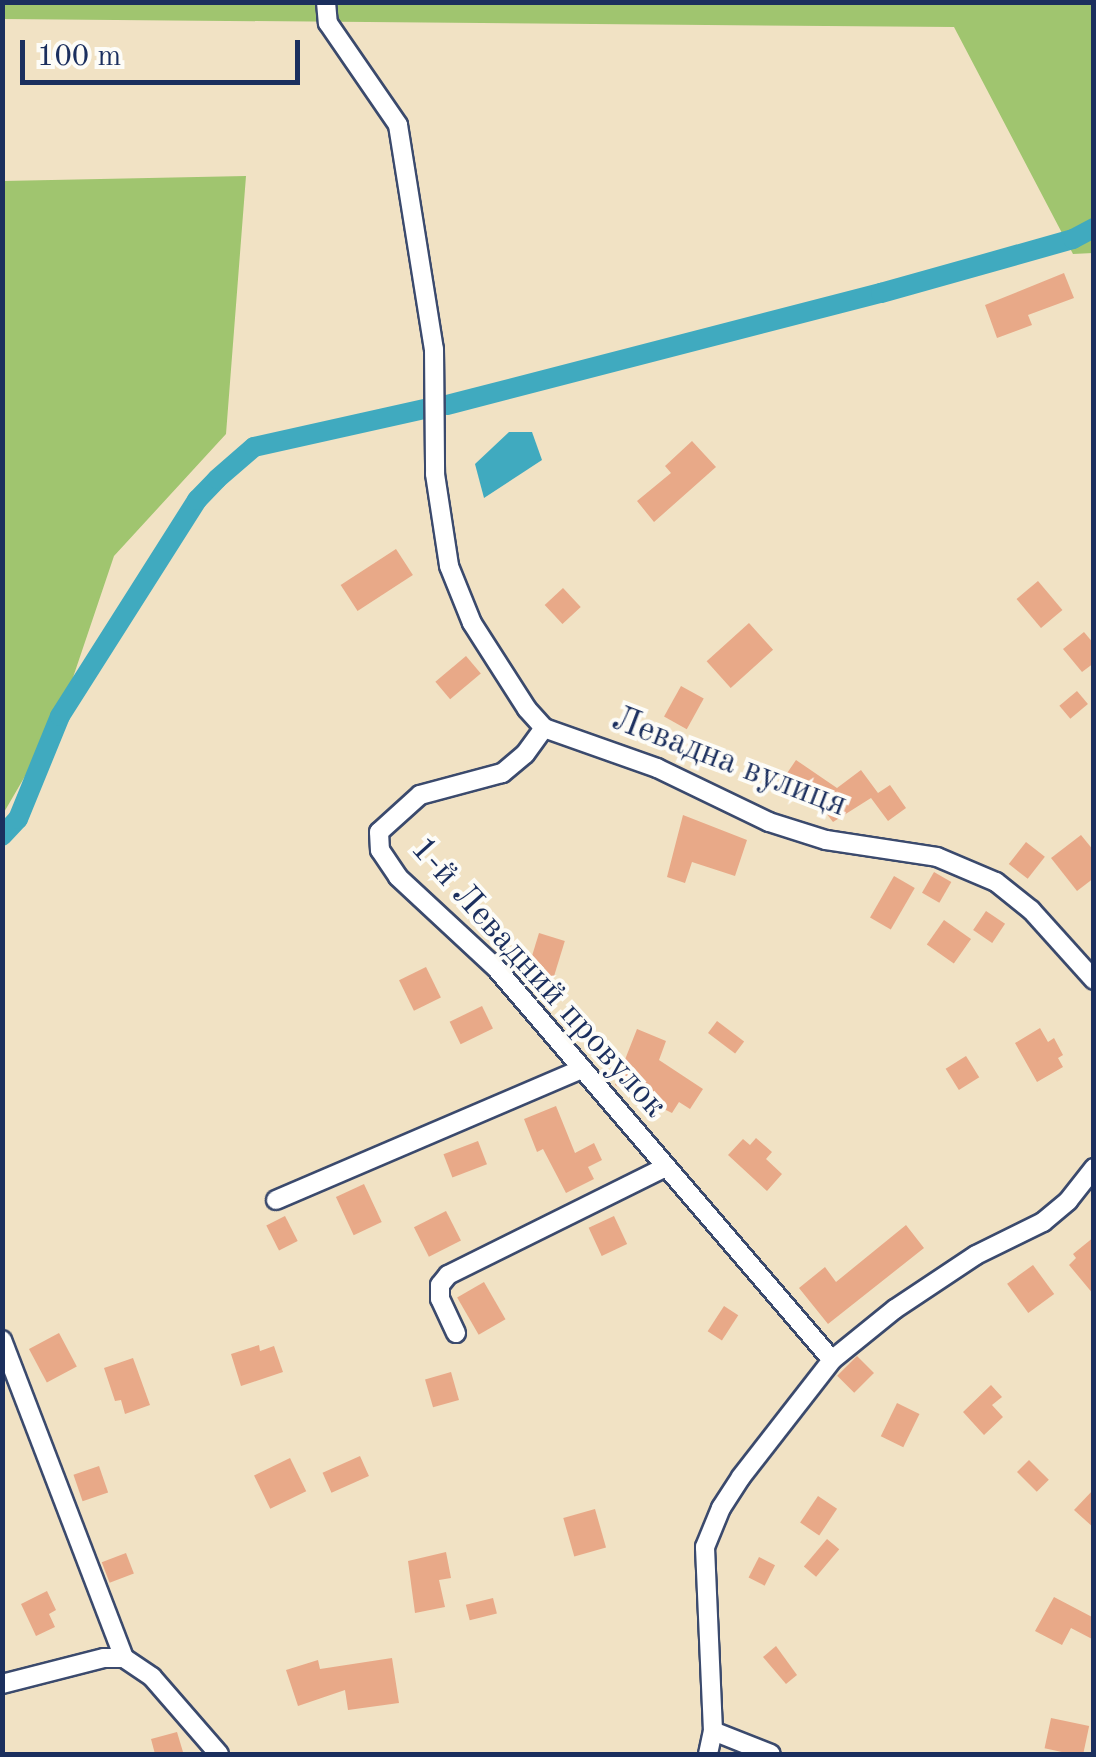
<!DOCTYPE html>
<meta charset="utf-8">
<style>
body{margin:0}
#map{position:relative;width:1096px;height:1757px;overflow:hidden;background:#f1e2c4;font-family:"Old Standard TT",serif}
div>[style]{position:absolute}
.green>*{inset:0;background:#a0c56f}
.water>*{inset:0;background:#40aabf}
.canal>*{height:20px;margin:-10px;padding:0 10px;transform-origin:10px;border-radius:10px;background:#40aabf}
.building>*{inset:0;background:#e8a988;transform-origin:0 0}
.roads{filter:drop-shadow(2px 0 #3b4a6d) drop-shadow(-2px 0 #3b4a6d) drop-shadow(0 2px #3b4a6d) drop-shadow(0 -2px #3b4a6d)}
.street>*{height:18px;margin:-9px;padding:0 9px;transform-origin:9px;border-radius:9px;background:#fff}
span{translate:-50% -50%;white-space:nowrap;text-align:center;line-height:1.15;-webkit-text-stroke:8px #fdfcf7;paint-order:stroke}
.street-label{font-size:35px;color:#1b2f5e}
.frame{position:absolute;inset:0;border:5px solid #1b2f5e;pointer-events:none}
.scale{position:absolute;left:20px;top:40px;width:280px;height:45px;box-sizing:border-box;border:5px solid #1b2f5e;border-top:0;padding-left:12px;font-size:30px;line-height:35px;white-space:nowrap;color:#1b2f5e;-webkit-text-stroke:8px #fdfcf7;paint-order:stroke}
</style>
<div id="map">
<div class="green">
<i style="clip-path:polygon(2px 3px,1093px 3px,1093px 253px,1073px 254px,954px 27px,3px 19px)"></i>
<i style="clip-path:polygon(246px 176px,226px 434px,114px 556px,60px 716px,3px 814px,3px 181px)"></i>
</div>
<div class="water">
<i style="clip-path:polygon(509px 432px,532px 432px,542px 460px,484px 498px,475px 464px)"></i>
</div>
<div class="canal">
<i style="left:447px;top:405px;width:448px;rotate:-14.5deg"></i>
<i style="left:881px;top:293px;width:199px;rotate:-15.7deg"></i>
<i style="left:1073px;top:239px;width:24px;rotate:-28deg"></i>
<i style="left:2px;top:836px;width:23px;rotate:-47deg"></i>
<i style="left:18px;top:819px;width:111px;rotate:-67.8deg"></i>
<i style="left:60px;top:716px;width:256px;rotate:-57.6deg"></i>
<i style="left:197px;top:500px;width:29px;rotate:-46deg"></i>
<i style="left:217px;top:479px;width:49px;rotate:-40.9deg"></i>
<i style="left:254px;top:447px;width:178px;rotate:-12.6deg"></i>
</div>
<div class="building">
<i style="clip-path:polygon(1064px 273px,1074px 298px,1028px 315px,1032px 325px,997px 338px,985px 305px)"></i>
<i style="clip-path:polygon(692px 441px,716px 467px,654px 522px,637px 501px,671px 473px,665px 466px)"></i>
<i style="left:396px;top:549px;width:31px;height:66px;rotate:57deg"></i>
<i style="left:1038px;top:581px;width:38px;height:28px;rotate:50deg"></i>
<i style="left:563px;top:588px;width:26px;height:25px;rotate:47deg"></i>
<i style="left:749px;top:623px;width:36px;height:57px;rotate:48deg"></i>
<i style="clip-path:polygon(1084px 632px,1094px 644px,1094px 663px,1082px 672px,1063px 649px)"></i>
<i style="left:466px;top:656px;width:23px;height:40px;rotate:50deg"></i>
<i style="left:681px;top:686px;width:26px;height:35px;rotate:29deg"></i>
<i style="left:1077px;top:691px;width:17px;height:23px;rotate:50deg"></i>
<i style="clip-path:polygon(796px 760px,837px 788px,861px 770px,878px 793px,890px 785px,906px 808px,888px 821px,871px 798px,833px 822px,810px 792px,804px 802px,779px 785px)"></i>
<i style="clip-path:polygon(683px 815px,747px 840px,735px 876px,692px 862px,685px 883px,667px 877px)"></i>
<i style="clip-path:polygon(1081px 835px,1094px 851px,1094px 878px,1077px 891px,1051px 858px)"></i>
<i style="left:1026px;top:842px;width:24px;height:28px;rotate:38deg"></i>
<i style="left:934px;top:872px;width:20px;height:24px;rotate:30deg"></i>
<i style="left:894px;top:876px;width:24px;height:48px;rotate:30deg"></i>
<i style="left:986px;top:911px;width:23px;height:23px;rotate:34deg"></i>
<i style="left:944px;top:920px;width:33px;height:30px;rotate:35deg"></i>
<i style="left:539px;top:933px;width:27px;height:42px;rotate:17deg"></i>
<i style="left:426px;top:967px;width:34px;height:30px;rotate:64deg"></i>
<i style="left:482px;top:1006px;width:25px;height:36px;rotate:64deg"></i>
<i style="left:717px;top:1021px;width:34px;height:15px;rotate:37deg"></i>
<i style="clip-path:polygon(1040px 1028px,1048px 1042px,1054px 1038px,1063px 1055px,1058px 1058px,1063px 1067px,1037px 1082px,1015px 1043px)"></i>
<i style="clip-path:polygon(637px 1029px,666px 1041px,659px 1060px,703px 1089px,690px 1109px,679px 1102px,672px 1113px,615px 1085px)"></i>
<i style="left:966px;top:1056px;width:25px;height:24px;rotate:58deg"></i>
<i style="clip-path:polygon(556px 1106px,575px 1153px,594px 1143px,602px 1160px,588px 1167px,594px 1179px,566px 1193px,543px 1149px,537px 1152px,524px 1119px)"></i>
<i style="clip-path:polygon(756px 1138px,772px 1152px,766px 1159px,782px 1174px,767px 1191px,728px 1155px,743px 1139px,750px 1145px)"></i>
<i style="left:478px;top:1141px;width:25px;height:37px;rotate:69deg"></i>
<i style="left:364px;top:1184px;width:42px;height:31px;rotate:65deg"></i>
<i style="left:446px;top:1211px;width:33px;height:36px;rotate:63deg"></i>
<i style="left:285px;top:1216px;width:28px;height:21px;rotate:63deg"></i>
<i style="left:614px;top:1216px;width:31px;height:28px;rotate:65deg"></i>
<i style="clip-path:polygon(906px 1225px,924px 1248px,828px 1324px,799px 1288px,825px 1267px,836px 1282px)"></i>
<i style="clip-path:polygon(1094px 1237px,1094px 1295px,1069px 1265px,1076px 1258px,1073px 1254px)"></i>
<i style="left:1033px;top:1265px;width:36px;height:32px;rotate:54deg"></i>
<i style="left:484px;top:1282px;width:43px;height:31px;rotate:60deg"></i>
<i style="left:724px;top:1306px;width:17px;height:30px;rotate:33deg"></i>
<i style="left:59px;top:1333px;width:38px;height:34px;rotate:62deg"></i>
<i style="clip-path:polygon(259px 1345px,260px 1351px,274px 1346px,283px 1372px,241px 1386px,231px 1354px)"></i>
<i style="left:857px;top:1356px;width:24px;height:28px;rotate:45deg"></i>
<i style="clip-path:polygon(133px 1358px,150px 1405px,125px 1414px,121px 1400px,115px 1401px,104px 1368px)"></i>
<i style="left:451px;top:1372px;width:29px;height:27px;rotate:74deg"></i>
<i style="clip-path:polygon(991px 1385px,1002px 1397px,992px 1405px,1003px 1417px,984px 1435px,963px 1412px)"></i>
<i style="left:897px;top:1403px;width:25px;height:37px;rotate:26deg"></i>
<i style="left:360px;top:1456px;width:22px;height:41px;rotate:66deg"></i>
<i style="left:290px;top:1458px;width:37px;height:40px;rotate:64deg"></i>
<i style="left:1029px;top:1460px;width:28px;height:17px;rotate:45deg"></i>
<i style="left:99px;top:1466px;width:28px;height:27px;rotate:71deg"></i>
<i style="clip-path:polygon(1094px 1489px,1094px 1528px,1074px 1510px)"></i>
<i style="left:818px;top:1496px;width:23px;height:32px;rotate:34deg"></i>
<i style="left:595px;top:1509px;width:40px;height:33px;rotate:74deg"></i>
<i style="left:827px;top:1539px;width:16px;height:36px;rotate:40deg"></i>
<i style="clip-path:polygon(446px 1552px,451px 1578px,439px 1580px,445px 1607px,415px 1613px,408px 1561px)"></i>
<i style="left:126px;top:1553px;width:22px;height:26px;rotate:69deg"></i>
<i style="left:759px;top:1557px;width:18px;height:23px;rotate:27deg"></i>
<i style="clip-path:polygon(47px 1591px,56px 1610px,49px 1614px,55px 1627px,36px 1636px,21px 1604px)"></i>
<i style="clip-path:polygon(1054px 1597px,1094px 1618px,1094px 1640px,1071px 1628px,1062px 1645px,1035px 1631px)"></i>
<i style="left:493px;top:1598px;width:16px;height:28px;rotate:76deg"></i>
<i style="clip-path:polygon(776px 1646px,797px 1675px,786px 1684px,763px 1657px)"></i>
<i style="clip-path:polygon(392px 1658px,399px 1703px,348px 1710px,345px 1690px,298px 1706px,286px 1670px,318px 1660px,320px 1669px)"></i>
<i style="left:1051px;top:1718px;width:39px;height:31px;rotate:12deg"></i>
<i style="clip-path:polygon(177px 1732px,183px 1752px,155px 1754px,151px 1739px)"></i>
</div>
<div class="roads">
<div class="street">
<i style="left:326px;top:2px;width:21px;rotate:85deg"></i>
<i style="left:328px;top:23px;width:124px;rotate:55.5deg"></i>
<i style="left:398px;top:125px;width:227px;rotate:80.9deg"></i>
<i style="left:434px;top:349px;width:125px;rotate:89.5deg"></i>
<i style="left:435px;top:474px;width:93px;rotate:81.3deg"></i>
<i style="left:449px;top:566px;width:61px;rotate:68deg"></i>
<i style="left:472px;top:623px;width:102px;rotate:57.4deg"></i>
<i style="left:527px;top:709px;width:25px;rotate:48deg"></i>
<i style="left:544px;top:728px;width:120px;rotate:19.5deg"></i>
<i style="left:657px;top:768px;width:124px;rotate:25.7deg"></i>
<i style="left:769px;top:822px;width:60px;rotate:17.5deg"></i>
<i style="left:826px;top:840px;width:112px;rotate:8.7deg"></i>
<i style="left:937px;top:857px;width:64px;rotate:23deg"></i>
<i style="left:996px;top:882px;width:45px;rotate:38.7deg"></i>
<i style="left:1031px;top:910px;width:94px;rotate:48deg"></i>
<i style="left:544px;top:728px;width:32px;rotate:126deg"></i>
<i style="left:525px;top:754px;width:30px;rotate:140deg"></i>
<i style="left:502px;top:773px;width:85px;rotate:165deg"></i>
<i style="left:420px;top:795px;width:55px;rotate:137.9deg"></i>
<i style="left:379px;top:832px;width:18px;rotate:87deg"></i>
<i style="left:380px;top:850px;width:32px;rotate:56deg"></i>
<i style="left:398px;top:877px;width:134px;rotate:42.9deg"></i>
<i style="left:496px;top:968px;width:516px;rotate:49.4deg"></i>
<i style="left:276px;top:1200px;width:330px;rotate:-23.2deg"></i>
<i style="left:456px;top:1333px;width:38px;rotate:-115deg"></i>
<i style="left:440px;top:1299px;width:14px;rotate:-90deg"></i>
<i style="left:440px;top:1285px;width:13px;rotate:-51deg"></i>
<i style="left:448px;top:1275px;width:241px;rotate:-26.4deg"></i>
<i style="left:2px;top:1340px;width:341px;rotate:69deg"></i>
<i style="left:124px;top:1658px;width:34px;rotate:34deg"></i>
<i style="left:152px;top:1677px;width:102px;rotate:49deg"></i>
<i style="left:2px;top:1684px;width:105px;rotate:-14.3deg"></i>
<i style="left:104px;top:1658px;width:20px"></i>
<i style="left:713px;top:1731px;width:62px;rotate:21.6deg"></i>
<i style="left:708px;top:1754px;width:24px;rotate:-78deg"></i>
<i style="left:713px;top:1731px;width:184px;rotate:-92.5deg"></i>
<i style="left:705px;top:1547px;width:42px;rotate:-67.7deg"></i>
<i style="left:721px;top:1508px;width:37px;rotate:-57deg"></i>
<i style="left:741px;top:1477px;width:148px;rotate:-52.1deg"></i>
<i style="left:832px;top:1360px;width:81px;rotate:-39deg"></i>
<i style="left:895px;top:1309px;width:97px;rotate:-33.7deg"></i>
<i style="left:976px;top:1255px;width:75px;rotate:-26.2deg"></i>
<i style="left:1043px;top:1222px;width:33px;rotate:-40deg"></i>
<i style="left:1068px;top:1201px;width:42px;rotate:-51.8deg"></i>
</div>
</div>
<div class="street-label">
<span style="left:729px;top:763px;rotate:21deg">Левадна вулиця</span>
<span style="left:538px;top:978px;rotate:48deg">1-й Левадний провулок</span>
</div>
<div class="frame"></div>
<div class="scale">100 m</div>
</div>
